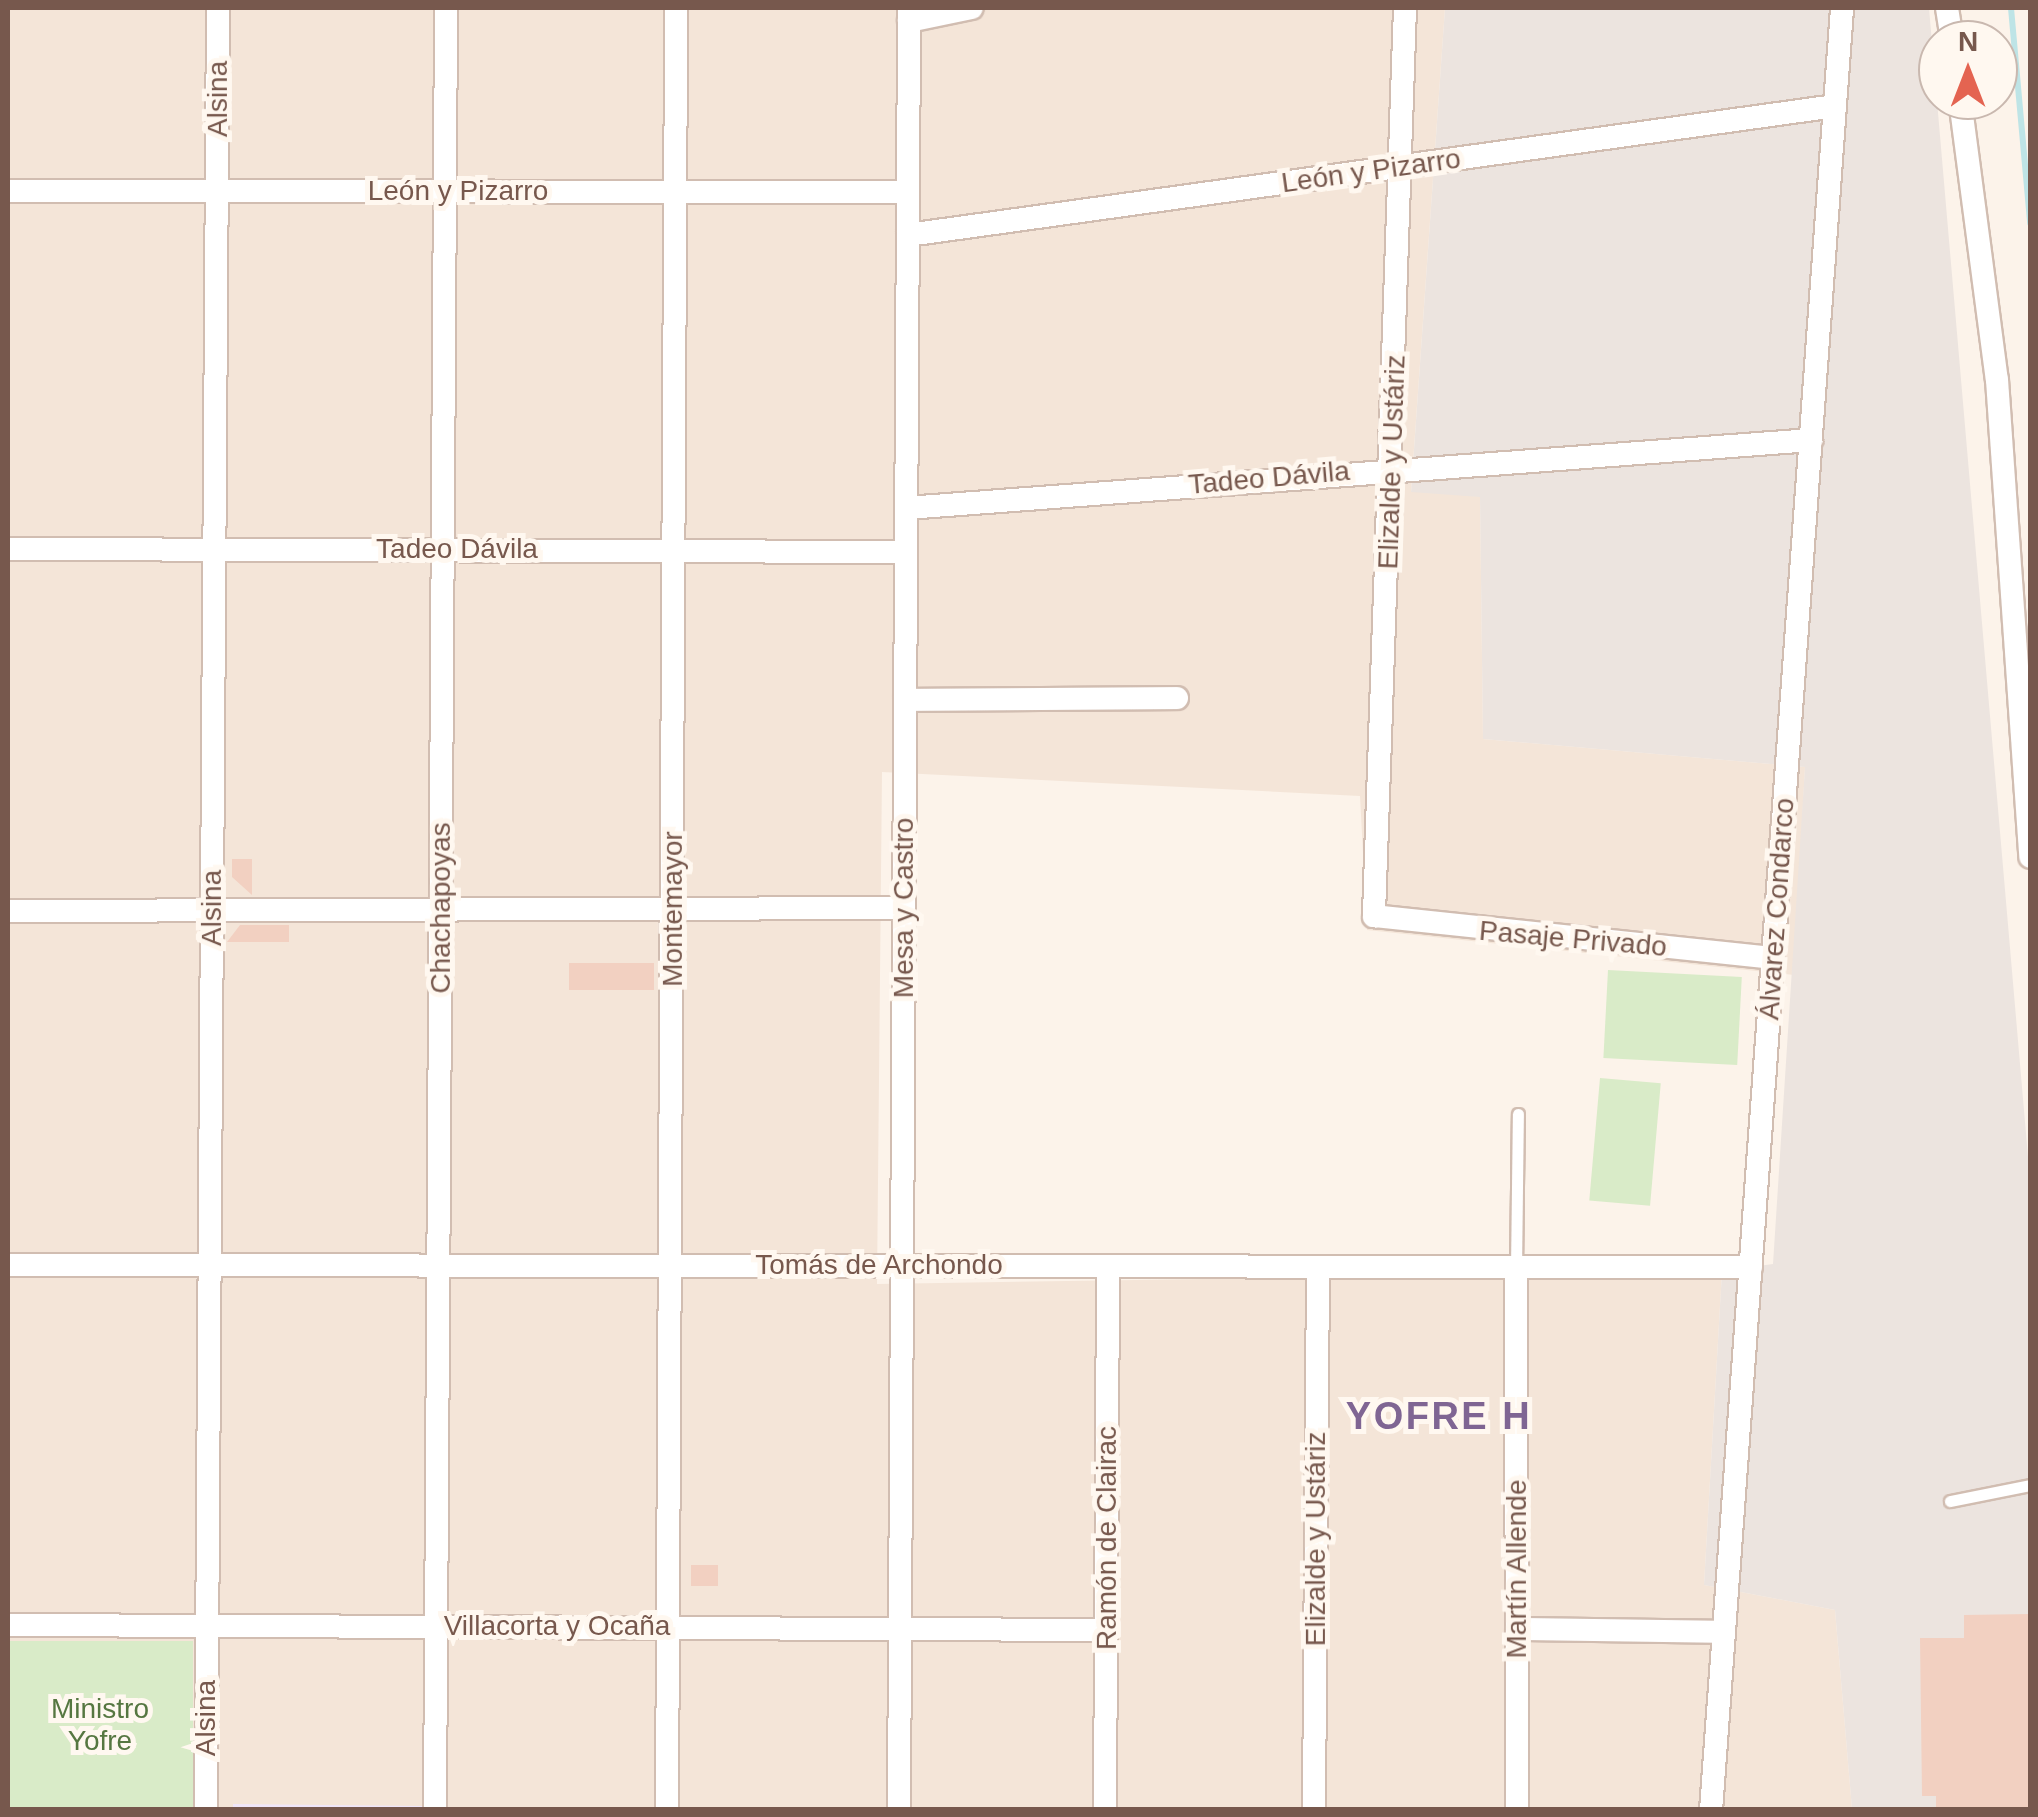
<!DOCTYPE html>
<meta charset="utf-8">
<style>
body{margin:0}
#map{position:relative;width:2038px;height:1817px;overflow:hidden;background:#fcf3ea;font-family:Helvetica,sans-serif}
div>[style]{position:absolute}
.residential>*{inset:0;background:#f4e5d8}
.industrial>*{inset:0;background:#ece4df}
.education>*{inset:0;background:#f0e6f9}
.green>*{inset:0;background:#d9ebc8;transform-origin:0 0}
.stream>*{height:6px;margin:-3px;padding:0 3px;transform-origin:3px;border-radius:3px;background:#bee4e6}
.building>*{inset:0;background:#f2d0c1;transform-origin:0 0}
.roads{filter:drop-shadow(2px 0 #d1bdb1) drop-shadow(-2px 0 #d1bdb1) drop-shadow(0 2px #d1bdb1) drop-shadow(0 -2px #d1bdb1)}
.lane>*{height:11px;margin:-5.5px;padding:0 5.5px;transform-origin:5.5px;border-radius:5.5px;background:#fff}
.street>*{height:22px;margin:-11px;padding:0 11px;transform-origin:11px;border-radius:11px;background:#fff}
span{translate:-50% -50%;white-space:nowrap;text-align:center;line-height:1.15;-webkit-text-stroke:10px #fff8f0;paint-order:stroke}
.street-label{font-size:28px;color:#77584d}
.park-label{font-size:28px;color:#567741}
.district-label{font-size:38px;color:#7f6593;font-weight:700;letter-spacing:2.5px}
.frame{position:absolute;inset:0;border:10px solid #77584d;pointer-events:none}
.north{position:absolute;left:1918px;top:20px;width:100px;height:100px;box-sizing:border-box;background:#fff8f0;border:2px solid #c9b8af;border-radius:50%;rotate:0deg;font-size:28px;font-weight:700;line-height:40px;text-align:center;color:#77584d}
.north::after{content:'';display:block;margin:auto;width:35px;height:45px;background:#e46451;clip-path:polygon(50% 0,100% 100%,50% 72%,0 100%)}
</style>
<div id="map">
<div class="residential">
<i style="clip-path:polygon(8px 8px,1445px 8px,1411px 491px,1480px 496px,1483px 739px,1805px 767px,1794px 975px,1367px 930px,1360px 796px,882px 772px,877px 1284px,1722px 1271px,1704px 1585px,1835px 1610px,1852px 1809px,8px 1810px)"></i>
</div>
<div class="industrial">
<i style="clip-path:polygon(1445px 8px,1929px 8px,2030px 1180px,2030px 1809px,1852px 1809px,1835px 1610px,1704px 1585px,1722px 1271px,1773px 1264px,1805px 767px,1483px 739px,1480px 497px,1411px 492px)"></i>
</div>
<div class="education">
<i style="clip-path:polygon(233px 1804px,422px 1806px,422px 1809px,233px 1810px)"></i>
</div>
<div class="green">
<i style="left:1608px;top:970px;width:134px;height:88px;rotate:3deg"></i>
<i style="left:1600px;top:1078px;width:61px;height:123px;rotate:5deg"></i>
<i style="left:8px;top:1641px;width:185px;height:168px"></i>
</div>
<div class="stream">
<i style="left:2011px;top:8px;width:216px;rotate:84.9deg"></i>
</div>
<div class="building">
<i style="clip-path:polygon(232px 859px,252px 859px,252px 895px,232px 877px)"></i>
<i style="clip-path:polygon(240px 925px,289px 925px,289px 942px,227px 942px)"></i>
<i style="left:569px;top:963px;width:85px;height:27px"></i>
<i style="left:691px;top:1565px;width:27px;height:21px"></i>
<i style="clip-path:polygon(2030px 1614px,2030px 1810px,1936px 1810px,1936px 1796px,1922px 1796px,1920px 1638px,1964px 1638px,1964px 1615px)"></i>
</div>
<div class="roads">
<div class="lane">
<i style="left:1516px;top:1269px;width:155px;rotate:-89.3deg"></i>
<i style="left:1950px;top:1501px;width:82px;rotate:-11.3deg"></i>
</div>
<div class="street">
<i style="left:1405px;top:8px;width:909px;rotate:91.96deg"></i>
<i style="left:1374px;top:916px;width:401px;rotate:6deg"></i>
<i style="left:1947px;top:8px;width:32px;rotate:81deg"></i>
<i style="left:909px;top:21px;width:64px;rotate:-11.7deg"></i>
<i style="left:1960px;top:100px;width:282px;rotate:82.5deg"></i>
<i style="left:1997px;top:380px;width:478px;rotate:86deg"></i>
<i style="left:8px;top:191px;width:900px;rotate:0.06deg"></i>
<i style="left:908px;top:235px;width:936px;rotate:-7.92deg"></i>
<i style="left:907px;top:508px;width:907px;rotate:-4.3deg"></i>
<i style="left:8px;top:549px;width:898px;rotate:0.19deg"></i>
<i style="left:905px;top:700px;width:272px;rotate:-0.4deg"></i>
<i style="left:8px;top:911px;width:896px;rotate:-0.19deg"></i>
<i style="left:8px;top:1265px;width:1743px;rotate:0.07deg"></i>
<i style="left:1516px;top:1269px;width:541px;rotate:89.89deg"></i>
<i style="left:8px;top:1625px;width:1099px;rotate:0.26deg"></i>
<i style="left:1517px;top:1629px;width:206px;rotate:0.8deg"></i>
<i style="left:206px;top:1810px;width:1802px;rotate:-89.62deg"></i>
<i style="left:435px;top:1810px;width:1802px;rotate:-89.65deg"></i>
<i style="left:667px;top:1810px;width:1802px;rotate:-89.71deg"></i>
<i style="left:899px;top:1810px;width:1802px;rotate:-89.68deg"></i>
<i style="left:1105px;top:1810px;width:544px;rotate:-89.68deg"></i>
<i style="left:1314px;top:1810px;width:541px;rotate:-89.58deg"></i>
<i style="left:1711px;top:1810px;width:1807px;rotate:-85.84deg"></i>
</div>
</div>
<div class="street-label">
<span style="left:218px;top:99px;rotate:-90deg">Alsina</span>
<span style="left:1371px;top:171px;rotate:-8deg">León y Pizarro</span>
<span style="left:458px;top:191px">León y Pizarro</span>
<span style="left:1392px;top:462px;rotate:-88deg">Elizalde y Ustáriz</span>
<span style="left:1269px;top:478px;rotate:-5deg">Tadeo Dávila</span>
<span style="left:457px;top:549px">Tadeo Dávila</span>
<span style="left:212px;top:908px;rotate:-90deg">Alsina</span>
<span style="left:441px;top:908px;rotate:-90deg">Chachapoyas</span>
<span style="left:904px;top:908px;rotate:-90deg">Mesa y Castro</span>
<span style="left:673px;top:909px;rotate:-90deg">Montemayor</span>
<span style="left:1777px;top:909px;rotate:-86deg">Álvarez Condarco</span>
<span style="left:1573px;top:939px;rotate:5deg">Pasaje Privado</span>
<span style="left:879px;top:1265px">Tomás de Archondo</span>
<span style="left:1107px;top:1538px;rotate:-90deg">Ramón de Clairac</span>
<span style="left:1316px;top:1539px;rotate:-90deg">Elizalde y Ustáriz</span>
<span style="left:1517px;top:1569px;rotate:-90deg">Martín Allende</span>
<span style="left:557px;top:1626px">Villacorta y Ocaña</span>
<span style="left:206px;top:1718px;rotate:-90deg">Alsina</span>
</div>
<div class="park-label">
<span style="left:100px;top:1725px">Ministro<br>Yofre</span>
</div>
<div class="district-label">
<span style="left:1439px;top:1417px">YOFRE H</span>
</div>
<div class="frame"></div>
<div class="north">N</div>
</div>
